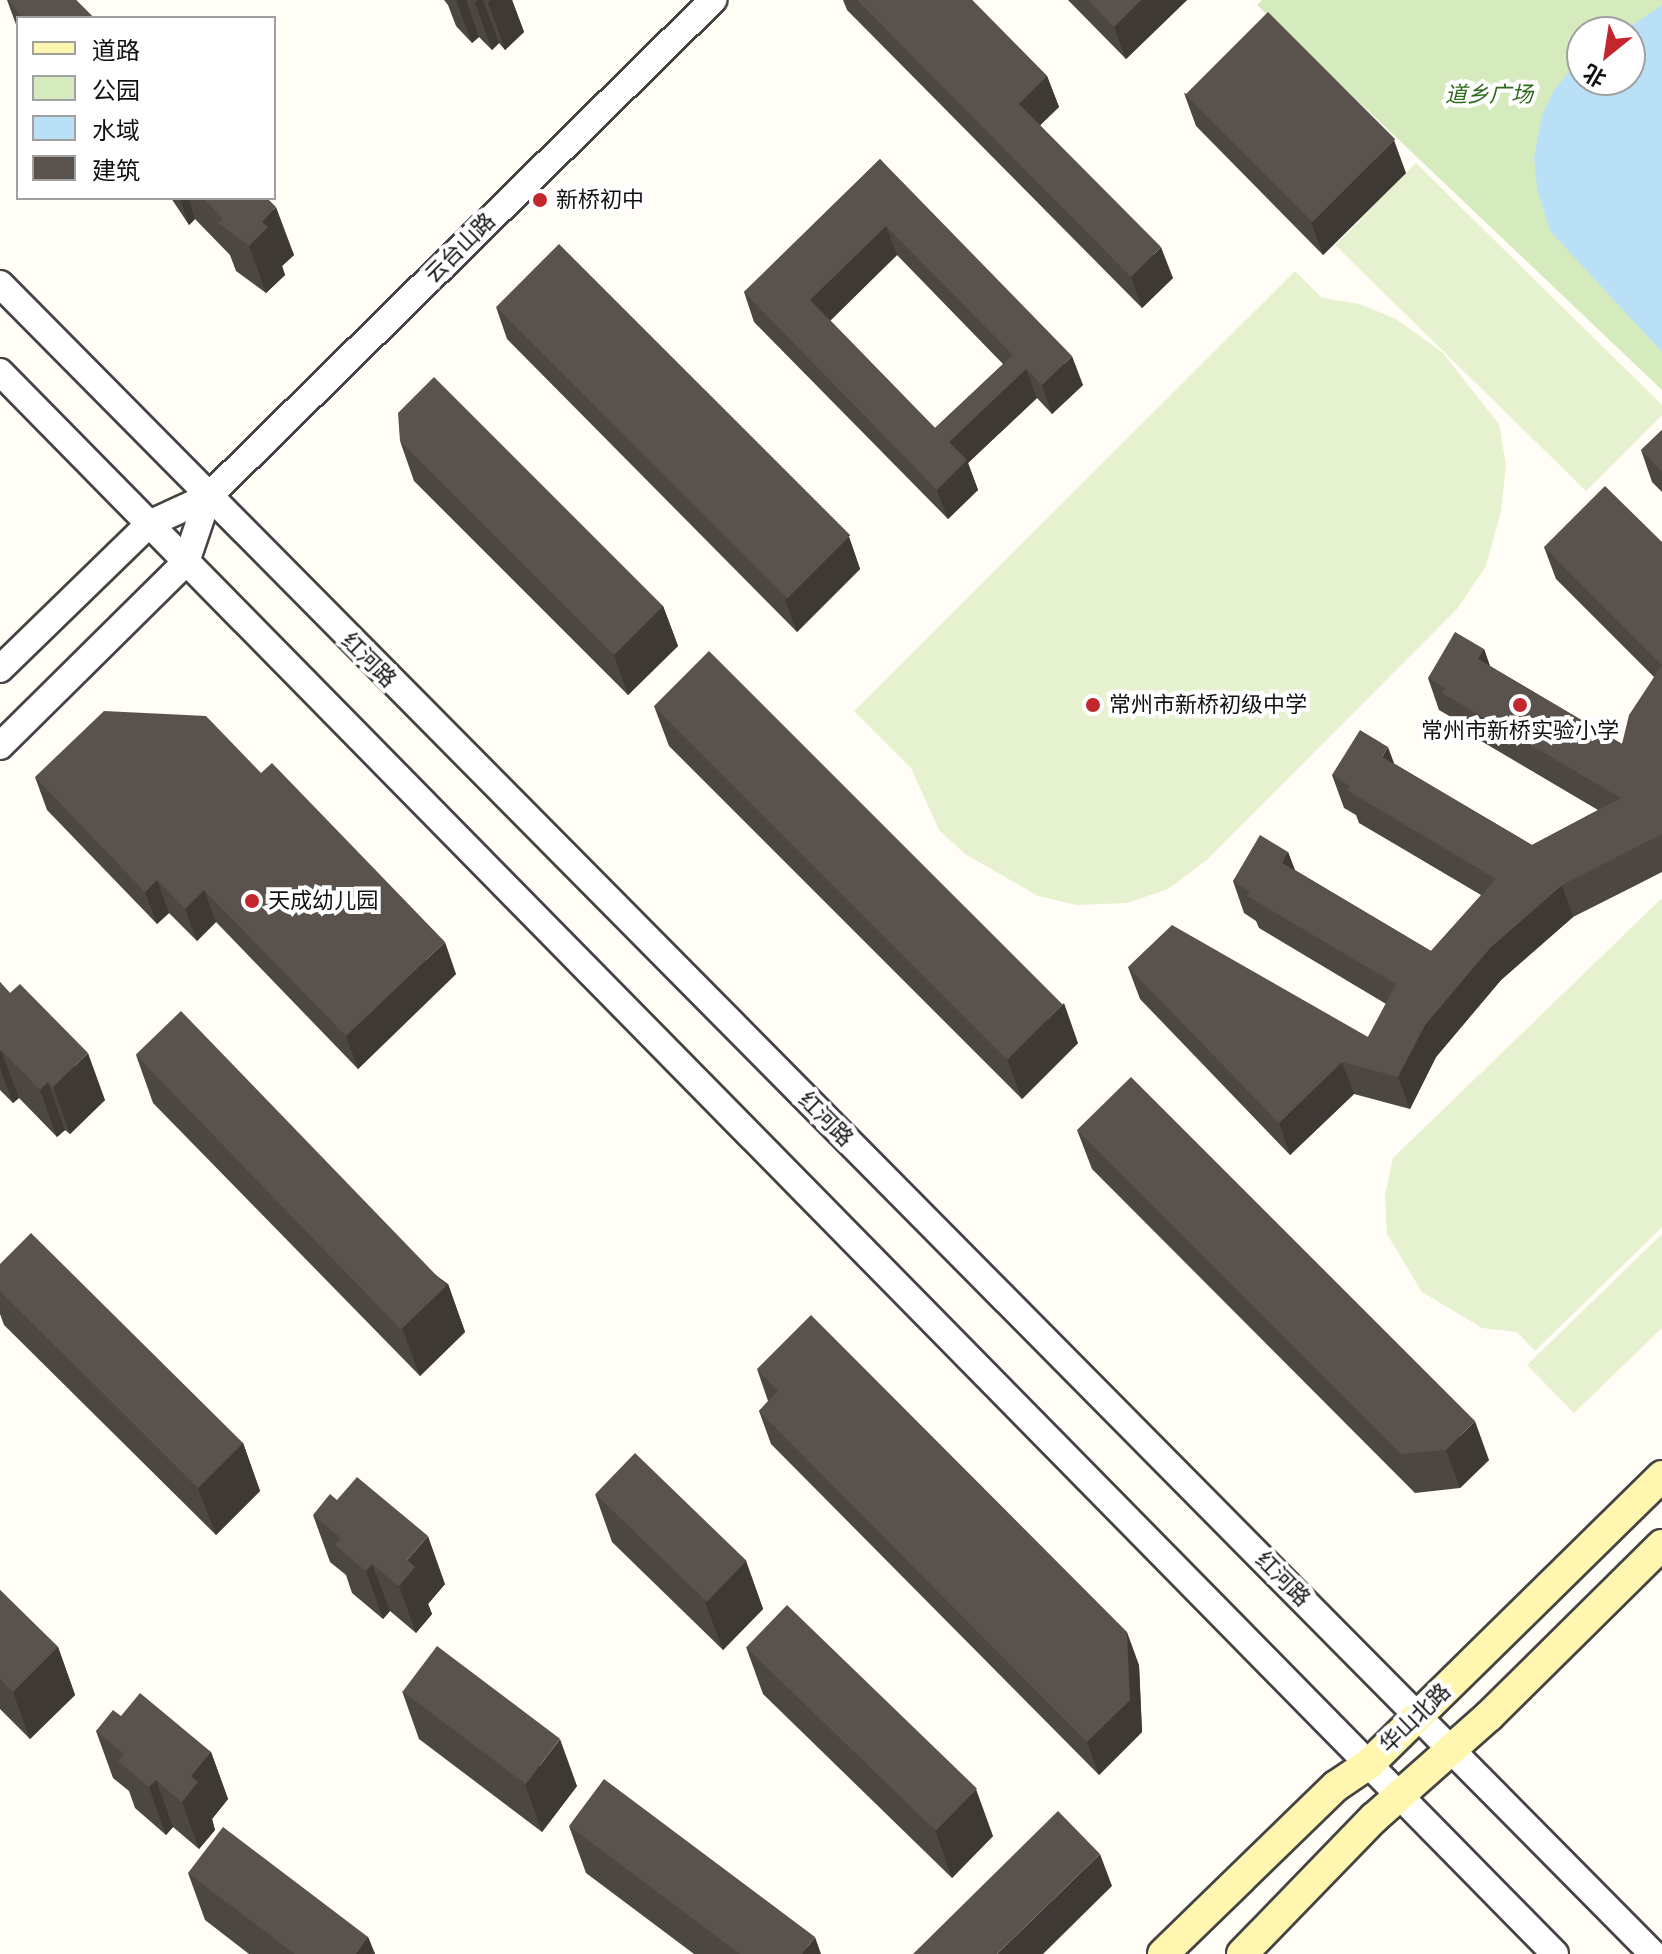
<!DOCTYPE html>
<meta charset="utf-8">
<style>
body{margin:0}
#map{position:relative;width:1662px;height:1954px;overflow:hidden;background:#fffdf5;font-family:"Times New Roman","Noto Sans SC",serif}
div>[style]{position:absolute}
.green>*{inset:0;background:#d5ebbd}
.pitch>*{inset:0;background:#e6f2cf}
.water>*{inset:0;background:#b9e0f7}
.roads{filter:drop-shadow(2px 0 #444) drop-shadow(-2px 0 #444) drop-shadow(0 2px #444) drop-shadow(0 -2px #444)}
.tertiary>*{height:26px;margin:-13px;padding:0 13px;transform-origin:13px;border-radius:13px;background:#fff}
.secondary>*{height:30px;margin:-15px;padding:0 15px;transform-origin:15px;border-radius:15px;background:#fff6b0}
.wall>*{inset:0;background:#4d4742}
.shaded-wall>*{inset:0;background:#3f3936}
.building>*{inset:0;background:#5a524d;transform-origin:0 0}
.dots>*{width:22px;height:22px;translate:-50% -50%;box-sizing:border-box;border:4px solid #fff;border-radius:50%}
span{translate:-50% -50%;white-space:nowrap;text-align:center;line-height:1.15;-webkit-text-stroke:8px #fff;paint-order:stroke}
.park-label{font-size:22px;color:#2f6b1f;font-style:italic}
.poi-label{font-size:22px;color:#111}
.left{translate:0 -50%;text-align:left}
.street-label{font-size:22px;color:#111}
.legend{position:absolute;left:16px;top:16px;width:260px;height:184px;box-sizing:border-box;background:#fff;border:2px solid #a0a0a0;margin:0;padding:10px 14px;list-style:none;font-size:24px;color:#111}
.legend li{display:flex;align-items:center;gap:16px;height:40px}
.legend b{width:40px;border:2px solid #a0a0a0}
.north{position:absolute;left:1566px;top:16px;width:80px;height:80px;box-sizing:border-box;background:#fff;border:2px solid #a0a0a0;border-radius:50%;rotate:210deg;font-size:22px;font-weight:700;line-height:32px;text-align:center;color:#111}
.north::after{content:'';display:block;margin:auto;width:28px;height:36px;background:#c4262e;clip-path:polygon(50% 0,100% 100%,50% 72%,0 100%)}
</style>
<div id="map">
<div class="green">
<i style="clip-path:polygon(evenodd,1262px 0,1662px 0,1662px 390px,1257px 5px,1262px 0,1582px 32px,1630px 32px,1630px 80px,1582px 80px,1582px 32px)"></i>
</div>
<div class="pitch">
<i style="clip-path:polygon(1416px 163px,1662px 405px,1662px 415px,1586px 491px,1335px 245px)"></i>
<i style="clip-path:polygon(1295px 271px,1322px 298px,1360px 304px,1396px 319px,1442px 352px,1499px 424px,1506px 465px,1501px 511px,1486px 566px,1457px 609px,1207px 860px,1168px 889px,1127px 903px,1077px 905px,1038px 896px,965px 854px,939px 830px,911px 768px,854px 711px)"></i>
<i style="clip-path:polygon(1662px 898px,1662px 1227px,1535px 1351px,1517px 1332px,1482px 1328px,1422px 1292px,1387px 1234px,1385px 1196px,1393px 1158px)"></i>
<i style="clip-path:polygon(1662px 1234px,1662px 1328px,1574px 1413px,1527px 1365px)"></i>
</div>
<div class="water">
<i style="clip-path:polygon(1662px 5px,1662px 352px,1550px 231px,1537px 188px,1534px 158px,1542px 115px,1554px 90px,1582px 57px,1582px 80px,1630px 80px,1630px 32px,1622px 32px)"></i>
</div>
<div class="roads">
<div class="tertiary">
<i style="left:0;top:284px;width:2350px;rotate:45.29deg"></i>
<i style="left:0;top:372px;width:2218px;rotate:45.49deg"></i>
<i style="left:0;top:669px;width:208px;rotate:-44.2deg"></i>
<i style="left:149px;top:524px;width:65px;rotate:-24.6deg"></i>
<i style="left:208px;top:497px;width:709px;rotate:-44.54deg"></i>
<i style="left:0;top:746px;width:262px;rotate:-44.7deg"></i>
<i style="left:186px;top:562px;width:69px;rotate:-71.3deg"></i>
</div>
<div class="secondary">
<i style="left:1163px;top:1954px;width:241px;rotate:-44.2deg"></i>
<i style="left:1336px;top:1786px;width:40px;rotate:-34deg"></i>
<i style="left:1369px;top:1764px;width:411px;rotate:-44.5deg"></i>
<i style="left:1242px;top:1954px;width:190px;rotate:-45.9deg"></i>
<i style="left:1374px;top:1818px;width:154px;rotate:-41.6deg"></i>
<i style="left:1489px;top:1716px;width:243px;rotate:-44.7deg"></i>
</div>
</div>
<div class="wall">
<i style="clip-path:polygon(7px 0,76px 0,94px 18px,18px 18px,18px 30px)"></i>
<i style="clip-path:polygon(444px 0,512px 0,524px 32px,505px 50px,499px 43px,492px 50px,479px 37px,472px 43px,456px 26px,448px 5px)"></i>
<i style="clip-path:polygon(843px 0,972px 0,1047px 76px,1059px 107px,1040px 125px,1173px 278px,1142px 308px,847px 10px)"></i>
<i style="clip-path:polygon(1068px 0,1187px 0,1126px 59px)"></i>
<i style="clip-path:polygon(1184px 93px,1406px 173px,1323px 255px,1196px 126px)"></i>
<i style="clip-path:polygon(evenodd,880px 159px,1083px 385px,1052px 414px,1037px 398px,968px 463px,978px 490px,948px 519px,754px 322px,744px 292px,880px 159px,897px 255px,1003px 364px,935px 428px,830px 320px,897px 255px)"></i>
<i style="clip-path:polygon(171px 198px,267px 198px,294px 255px,282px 266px,285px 275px,266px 293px,236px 271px,230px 255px,195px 219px,189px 225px)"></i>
<i style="clip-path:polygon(496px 307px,849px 537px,860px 569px,797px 632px,507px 339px)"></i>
<i style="clip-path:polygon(1662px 430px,1662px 492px,1652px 482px,1641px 450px)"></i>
<i style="clip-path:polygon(400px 441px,663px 606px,678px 646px,628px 695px,414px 481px)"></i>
<i style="clip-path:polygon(1662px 542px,1662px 872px,1573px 917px,1501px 980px,1436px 1057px,1410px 1109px,1354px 1094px,1290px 1155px,1140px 999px,1128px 967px,1368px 1037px,1386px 1004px,1259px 928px,1256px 921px,1244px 913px,1233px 881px,1288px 852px,1295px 870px,1431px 951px,1481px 895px,1359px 823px,1356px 815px,1344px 808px,1332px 775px,1395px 764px,1532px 845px,1598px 810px,1454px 725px,1451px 717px,1439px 710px,1428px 678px,1484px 649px,1490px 666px,1622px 744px,1654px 677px,1556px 579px,1544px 547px)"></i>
<i style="clip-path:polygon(654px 706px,1078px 1043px,1022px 1099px,669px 746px)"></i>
<i style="clip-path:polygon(35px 777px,456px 974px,358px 1069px,216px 922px,197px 941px,169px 913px,157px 924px,47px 810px)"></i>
<i style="clip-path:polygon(0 982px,105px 1100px,70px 1134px,65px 1130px,57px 1137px,19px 1098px,13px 1103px,0 1090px)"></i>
<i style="clip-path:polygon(136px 1055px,448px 1284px,465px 1332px,420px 1376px,153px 1103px)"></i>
<i style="clip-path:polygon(1077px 1130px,1489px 1460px,1460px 1488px,1415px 1493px,1092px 1169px)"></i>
<i style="clip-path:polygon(0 1264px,243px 1443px,260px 1491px,216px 1535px,4px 1325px,0 1314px)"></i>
<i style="clip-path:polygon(757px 1369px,1139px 1665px,1142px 1732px,1099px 1775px,771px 1444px,759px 1411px,768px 1401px)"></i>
<i style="clip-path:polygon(595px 1494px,746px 1561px,763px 1609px,723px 1650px,612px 1542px)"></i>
<i style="clip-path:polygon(313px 1515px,445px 1584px,428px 1604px,432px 1614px,416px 1633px,390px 1611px,383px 1619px,352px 1593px,346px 1575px,330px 1562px)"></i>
<i style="clip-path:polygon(0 1590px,58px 1647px,75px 1695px,30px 1739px,0 1709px)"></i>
<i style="clip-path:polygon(746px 1647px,993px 1836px,952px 1878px,763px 1694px)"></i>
<i style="clip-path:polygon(402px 1691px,577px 1786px,542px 1832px,419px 1739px)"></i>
<i style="clip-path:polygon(121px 1716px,211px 1752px,228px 1799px,212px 1819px,215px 1830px,199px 1849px,173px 1827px,166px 1835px,135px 1808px,129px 1791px,113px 1778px,96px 1731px)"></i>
<i style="clip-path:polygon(569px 1826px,821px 1954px,694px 1954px,586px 1873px)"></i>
<i style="clip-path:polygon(188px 1873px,368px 1937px,375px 1954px,249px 1954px,205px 1920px)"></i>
</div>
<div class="shaded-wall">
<i style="clip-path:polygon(456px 0,466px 0,479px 37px,472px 43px)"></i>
<i style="clip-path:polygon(477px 0,483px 0,499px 43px,492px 50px,475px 3px)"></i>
<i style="clip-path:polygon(490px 0,512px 0,524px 32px,505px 50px,488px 3px)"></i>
<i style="clip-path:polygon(1141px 0,1187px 0,1126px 59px,1114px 27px)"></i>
<i style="clip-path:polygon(1047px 76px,1059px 107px,1030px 135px,1019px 104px)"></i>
<i style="clip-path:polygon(1394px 140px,1406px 173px,1323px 255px,1311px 222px)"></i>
<i style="clip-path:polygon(180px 198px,188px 198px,195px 219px,189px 225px)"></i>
<i style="clip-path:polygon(276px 207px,294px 255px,282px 266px,285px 275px,266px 293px,249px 246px,262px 222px)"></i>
<i style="clip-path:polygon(886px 226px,897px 255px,821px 330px,810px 300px)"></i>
<i style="clip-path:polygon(1161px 247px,1173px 278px,1142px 308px,1131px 277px)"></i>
<i style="clip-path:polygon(1072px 356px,1083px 385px,1052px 414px,1042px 385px)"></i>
<i style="clip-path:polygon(1026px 369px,1037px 398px,968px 463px,978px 490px,948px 519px,937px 490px,949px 442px)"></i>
<i style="clip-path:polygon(849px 537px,860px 569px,797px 632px,785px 600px)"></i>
<i style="clip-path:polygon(663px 606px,678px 646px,628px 695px,614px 655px)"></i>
<i style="clip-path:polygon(1484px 649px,1495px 681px,1478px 659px)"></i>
<i style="clip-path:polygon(1388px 747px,1400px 779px,1382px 757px)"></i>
<i style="clip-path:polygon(1288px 852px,1300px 885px,1282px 863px)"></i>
<i style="clip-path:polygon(157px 880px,169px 913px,157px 924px,145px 892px)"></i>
<i style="clip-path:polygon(1562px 885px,1573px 917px,1501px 980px,1436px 1057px,1410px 1109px,1398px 1077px,1425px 1025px,1490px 948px)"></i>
<i style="clip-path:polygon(204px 890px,216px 922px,197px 941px,185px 909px)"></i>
<i style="clip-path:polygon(445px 942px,456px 974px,358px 1069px,346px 1036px)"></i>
<i style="clip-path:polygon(1064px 1003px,1078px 1043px,1022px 1099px,1007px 1059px)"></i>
<i style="clip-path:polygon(1px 1050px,19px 1098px,13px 1103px,0 1068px,0 1052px)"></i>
<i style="clip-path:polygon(88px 1053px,105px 1100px,70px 1134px,53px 1087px)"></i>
<i style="clip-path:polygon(1342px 1062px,1354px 1094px,1290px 1155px,1279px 1123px)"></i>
<i style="clip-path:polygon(48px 1082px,65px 1130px,57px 1137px,40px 1090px)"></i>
<i style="clip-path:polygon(448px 1284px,465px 1332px,420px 1376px,402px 1328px)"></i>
<i style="clip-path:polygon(1475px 1421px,1489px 1460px,1460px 1488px,1446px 1450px)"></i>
<i style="clip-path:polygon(243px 1443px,260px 1491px,216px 1535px,198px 1488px)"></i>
<i style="clip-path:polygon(428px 1536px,445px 1584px,428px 1604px,432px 1614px,416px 1633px,399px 1586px,407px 1560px)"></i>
<i style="clip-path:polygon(746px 1561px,763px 1609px,723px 1650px,705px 1602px)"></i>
<i style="clip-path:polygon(372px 1564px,390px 1611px,383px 1619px,366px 1571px)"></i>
<i style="clip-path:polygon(1127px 1632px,1139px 1665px,1142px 1732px,1099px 1775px,1087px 1742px)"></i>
<i style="clip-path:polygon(58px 1647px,75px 1695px,30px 1739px,13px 1692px)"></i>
<i style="clip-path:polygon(560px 1739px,577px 1786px,542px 1832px,525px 1785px)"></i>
<i style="clip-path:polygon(211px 1752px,228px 1799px,212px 1819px,215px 1830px,199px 1849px,182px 1802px,191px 1776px)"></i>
<i style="clip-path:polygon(156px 1780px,173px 1827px,166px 1835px,149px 1787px)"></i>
<i style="clip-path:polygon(976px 1789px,993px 1836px,952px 1878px,935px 1830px)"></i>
<i style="clip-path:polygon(1100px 1854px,1112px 1886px,1043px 1954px,997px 1954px)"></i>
<i style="clip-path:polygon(368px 1937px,375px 1954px,356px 1954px)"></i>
<i style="clip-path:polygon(815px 1937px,821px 1954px,802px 1954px)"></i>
</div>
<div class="building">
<i style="clip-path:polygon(9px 0,76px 0,94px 18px,22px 18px)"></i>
<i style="clip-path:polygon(857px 0,972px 0,1047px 76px,1019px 104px,1161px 247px,1131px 277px)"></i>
<i style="clip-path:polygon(1088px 0,1141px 0,1114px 27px)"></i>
<i style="left:1268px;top:12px;width:180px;height:117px;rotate:45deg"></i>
<i style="clip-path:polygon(evenodd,880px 159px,1072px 356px,1042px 385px,1026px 369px,949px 442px,967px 460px,937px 490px,744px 292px,880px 159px,886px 226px,1013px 355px,935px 428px,810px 300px,886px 226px)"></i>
<i style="clip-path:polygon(203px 198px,267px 198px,276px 207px,262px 222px,268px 227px,249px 246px,218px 223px,223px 219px)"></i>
<i style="left:559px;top:244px;width:412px;height:89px;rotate:45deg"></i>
<i style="clip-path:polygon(434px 377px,663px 606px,614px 655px,400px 441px,398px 413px)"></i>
<i style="clip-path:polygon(1662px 430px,1662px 472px,1641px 450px)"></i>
<i style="clip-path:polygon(1605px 486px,1662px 542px,1662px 834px,1562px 885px,1490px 948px,1425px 1025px,1398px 1077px,1342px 1062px,1279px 1123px,1128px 967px,1172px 925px,1368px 1037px,1396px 984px,1247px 896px,1250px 892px,1233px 881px,1260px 835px,1288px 852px,1282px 863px,1431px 951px,1496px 879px,1347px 790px,1350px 786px,1332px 775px,1360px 730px,1388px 747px,1382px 757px,1532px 845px,1621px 798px,1442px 693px,1445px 688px,1428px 678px,1455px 632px,1484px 649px,1478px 659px,1622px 744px,1629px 715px,1662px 665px,1544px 547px)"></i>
<i style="left:709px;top:651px;width:500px;height:78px;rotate:45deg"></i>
<i style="clip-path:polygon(104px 711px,206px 716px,261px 773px,272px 763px,445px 942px,346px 1036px,204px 890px,185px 909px,157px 880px,145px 892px,35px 777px)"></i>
<i style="clip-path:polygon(0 982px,10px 993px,20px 984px,88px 1053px,53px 1087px,48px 1082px,40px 1090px,1px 1050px,0 1052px)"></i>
<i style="left:181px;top:1011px;width:382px;height:63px;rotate:46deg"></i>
<i style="clip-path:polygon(1131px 1077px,1475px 1421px,1446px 1450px,1401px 1454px,1077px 1130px)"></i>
<i style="clip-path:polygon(31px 1233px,243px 1443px,198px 1488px,0 1291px,0 1264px)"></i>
<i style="clip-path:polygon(811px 1315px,1127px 1632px,1130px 1700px,1087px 1742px,759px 1411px,778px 1391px,757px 1369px)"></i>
<i style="left:635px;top:1453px;width:155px;height:57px;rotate:44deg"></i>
<i style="clip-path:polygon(357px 1477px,428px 1536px,407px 1560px,415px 1567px,399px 1586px,372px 1564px,366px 1571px,335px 1545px,341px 1538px,313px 1515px,330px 1494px,337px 1500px)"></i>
<i style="clip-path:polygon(0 1590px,58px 1647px,13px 1692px,0 1679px)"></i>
<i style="left:787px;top:1605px;width:264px;height:59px;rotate:44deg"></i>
<i style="left:437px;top:1646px;width:154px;height:57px;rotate:37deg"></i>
<i style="clip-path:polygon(140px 1693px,211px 1752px,191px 1776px,198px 1782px,182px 1802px,156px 1780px,149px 1787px,118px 1761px,124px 1754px,96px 1731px,113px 1710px,121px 1716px)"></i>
<i style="clip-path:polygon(604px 1779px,815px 1937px,802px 1954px,740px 1954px,569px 1826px)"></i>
<i style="clip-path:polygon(1058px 1811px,1100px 1854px,997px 1954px,913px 1954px)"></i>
<i style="clip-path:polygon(223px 1827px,368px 1937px,356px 1954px,295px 1954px,188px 1873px)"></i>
</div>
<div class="dots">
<i style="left:540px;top:200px;background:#c4262e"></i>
<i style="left:1093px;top:705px;background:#c4262e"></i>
<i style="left:1520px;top:705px;background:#c4262e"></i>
<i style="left:252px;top:901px;background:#c4262e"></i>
</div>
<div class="park-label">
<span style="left:1489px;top:95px">道乡广场</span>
</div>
<div class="poi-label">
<span class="left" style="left:556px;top:200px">新桥初中</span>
<span class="left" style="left:1109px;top:705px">常州市新桥初级中学</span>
<span style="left:1520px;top:731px">常州市新桥实验小学</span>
<span class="left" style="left:268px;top:901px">天成幼儿园</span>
</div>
<div class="street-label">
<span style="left:460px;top:248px;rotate:-45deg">云台山路</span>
<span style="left:369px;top:660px;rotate:45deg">红河路</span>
<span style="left:826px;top:1119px;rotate:45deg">红河路</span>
<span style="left:1283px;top:1579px;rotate:45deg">红河路</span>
<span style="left:1415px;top:1718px;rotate:-44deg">华山北路</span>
</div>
<ul class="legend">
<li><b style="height:10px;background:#fff6b0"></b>道路</li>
<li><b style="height:22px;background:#d5ebbd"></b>公园</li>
<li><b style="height:22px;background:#b9e0f7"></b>水域</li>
<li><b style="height:22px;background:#5a524d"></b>建筑</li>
</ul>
<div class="north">北</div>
</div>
